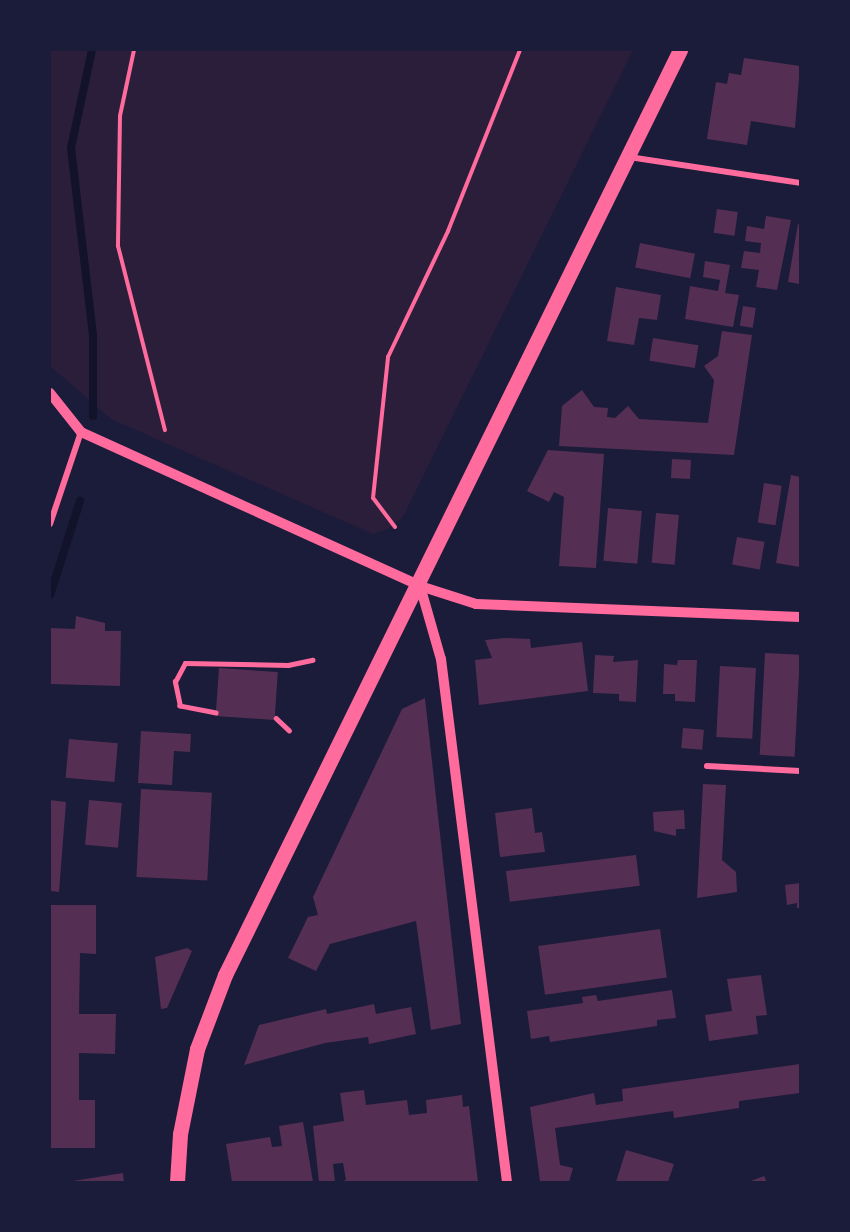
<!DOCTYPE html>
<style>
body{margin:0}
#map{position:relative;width:850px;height:1232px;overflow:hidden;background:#1b1b3a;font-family:"IBM Plex Sans",sans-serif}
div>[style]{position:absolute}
.green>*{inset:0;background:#2a1e3b}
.stream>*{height:8px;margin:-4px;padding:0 4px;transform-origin:4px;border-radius:4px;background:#12122b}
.building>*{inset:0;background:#542f53;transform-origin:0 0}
.path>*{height:4px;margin:-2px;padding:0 2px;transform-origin:2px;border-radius:2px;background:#ff6b9d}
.service>*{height:4.5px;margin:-2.25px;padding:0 2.25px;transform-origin:2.25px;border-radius:2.25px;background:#ff6b9d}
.minor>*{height:6px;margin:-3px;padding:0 3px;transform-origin:3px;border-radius:3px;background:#ff6b9d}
.tertiary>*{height:10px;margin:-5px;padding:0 5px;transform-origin:5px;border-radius:5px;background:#ff6b9d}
.primary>*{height:15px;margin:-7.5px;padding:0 7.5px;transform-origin:7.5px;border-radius:7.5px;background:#ff6b9d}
span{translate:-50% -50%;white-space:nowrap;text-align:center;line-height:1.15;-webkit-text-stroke:4.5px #1b1b3a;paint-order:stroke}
.frame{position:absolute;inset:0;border:51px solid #1b1b3a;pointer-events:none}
</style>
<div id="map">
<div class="green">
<i style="clip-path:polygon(50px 50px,633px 50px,403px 517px,388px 529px,373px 534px,111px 419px,50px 366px)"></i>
</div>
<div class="stream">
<i style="left:92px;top:50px;width:100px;rotate:102.1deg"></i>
<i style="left:71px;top:148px;width:187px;rotate:83.3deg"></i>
<i style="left:93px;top:334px;width:82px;rotate:90deg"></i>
<i style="left:50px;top:595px;width:99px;rotate:-72.3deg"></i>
</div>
<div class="building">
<i style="clip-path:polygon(744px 58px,800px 66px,795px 128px,751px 121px,747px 145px,707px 139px,716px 82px,727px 84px,729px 73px,741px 75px)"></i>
<i style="left:717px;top:209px;width:21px;height:24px;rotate:8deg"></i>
<i style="clip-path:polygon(766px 216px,791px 220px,777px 290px,756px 287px,759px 270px,741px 268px,744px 251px,760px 253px,761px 243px,745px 241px,747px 226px,764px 229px)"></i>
<i style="clip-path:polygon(798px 224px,800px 225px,800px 284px,788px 282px)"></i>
<i style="left:640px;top:243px;width:56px;height:25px;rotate:11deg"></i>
<i style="clip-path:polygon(705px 261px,730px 265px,725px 293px,739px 295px,733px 327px,685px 319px,690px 286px,718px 291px,720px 280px,703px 277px)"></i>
<i style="clip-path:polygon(616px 287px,661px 295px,657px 320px,639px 318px,634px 345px,607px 341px)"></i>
<i style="left:743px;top:306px;width:13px;height:20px;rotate:9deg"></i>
<i style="clip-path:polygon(722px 331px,752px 335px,734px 455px,559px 446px,562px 406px,582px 390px,594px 407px,608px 408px,607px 417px,615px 418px,628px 406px,639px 419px,708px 423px,714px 380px,704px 366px,718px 356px)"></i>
<i style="left:653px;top:338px;width:46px;height:23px;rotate:9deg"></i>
<i style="clip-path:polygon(548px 450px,604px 454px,596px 568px,559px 566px,564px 497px,554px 492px,549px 502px,527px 491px)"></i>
<i style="left:672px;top:459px;width:19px;height:19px;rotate:3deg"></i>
<i style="clip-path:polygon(791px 475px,800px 477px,800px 567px,776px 563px)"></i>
<i style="left:764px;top:483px;width:18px;height:40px;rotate:9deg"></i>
<i style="left:608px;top:508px;width:34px;height:53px;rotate:5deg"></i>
<i style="left:656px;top:513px;width:23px;height:50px;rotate:5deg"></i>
<i style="left:737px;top:537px;width:28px;height:28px;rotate:10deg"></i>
<i style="clip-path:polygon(76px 616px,105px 623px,105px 631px,121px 631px,120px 686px,50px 684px,50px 628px,75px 629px)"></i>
<i style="clip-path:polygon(505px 638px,530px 639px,531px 648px,582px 642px,588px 691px,479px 705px,475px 660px,492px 658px,485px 640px)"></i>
<i style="left:765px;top:653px;width:35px;height:102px;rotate:3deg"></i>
<i style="clip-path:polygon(595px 655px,614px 656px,613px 662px,638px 660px,636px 702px,619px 701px,619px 694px,593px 693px)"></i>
<i style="clip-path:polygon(678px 660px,697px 660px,695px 702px,675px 701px,675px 694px,663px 694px,664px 664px,677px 665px)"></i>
<i style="left:720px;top:666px;width:36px;height:71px;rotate:3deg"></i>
<i style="left:219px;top:668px;width:59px;height:48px;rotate:4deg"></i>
<i style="clip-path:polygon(425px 698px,461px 1024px,431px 1030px,416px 921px,330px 944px,316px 971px,288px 958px,308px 917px,318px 915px,313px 897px,402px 709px)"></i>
<i style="left:683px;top:728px;width:21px;height:20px;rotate:5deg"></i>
<i style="clip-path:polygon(141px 731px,191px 734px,190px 752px,174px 751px,172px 785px,138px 783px)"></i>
<i style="left:69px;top:739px;width:49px;height:39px;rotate:5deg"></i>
<i style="clip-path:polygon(703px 784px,726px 785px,722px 860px,736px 872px,737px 892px,697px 898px)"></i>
<i style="left:141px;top:789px;width:71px;height:88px;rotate:3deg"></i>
<i style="clip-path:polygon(50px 800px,66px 802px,59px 892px,50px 891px)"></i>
<i style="left:89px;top:800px;width:33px;height:45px;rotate:5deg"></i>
<i style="clip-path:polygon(532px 808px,535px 833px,542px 832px,545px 852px,500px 857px,495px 813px)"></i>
<i style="clip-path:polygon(684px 810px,685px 829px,676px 829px,676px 836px,654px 831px,653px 812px)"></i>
<i style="left:636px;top:855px;width:31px;height:131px;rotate:83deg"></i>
<i style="clip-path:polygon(800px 883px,800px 908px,797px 908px,797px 903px,787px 905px,785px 885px)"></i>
<i style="clip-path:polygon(50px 905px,96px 905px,96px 954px,80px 953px,79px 1014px,116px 1014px,115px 1054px,79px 1053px,79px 1100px,95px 1100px,95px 1148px,50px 1148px)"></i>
<i style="left:660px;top:929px;width:49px;height:123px;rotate:82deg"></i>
<i style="clip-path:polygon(187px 948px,192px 951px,167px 1008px,161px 1009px,155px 957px)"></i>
<i style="clip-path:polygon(761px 975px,767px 1015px,756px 1016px,758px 1034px,709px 1041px,705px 1015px,732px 1011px,727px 979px)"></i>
<i style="clip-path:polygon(672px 990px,676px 1018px,657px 1020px,657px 1026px,550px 1042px,549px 1036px,531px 1039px,527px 1011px,583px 1003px,582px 997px,596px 995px,598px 1001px)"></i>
<i style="clip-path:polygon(374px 1004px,376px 1014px,411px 1007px,416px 1034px,369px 1044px,368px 1037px,325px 1043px,244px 1065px,259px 1025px,326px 1009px,327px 1014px)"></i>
<i style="clip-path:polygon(800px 1064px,800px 1093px,739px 1101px,739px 1108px,674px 1118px,673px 1111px,555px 1128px,560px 1165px,573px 1168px,569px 1182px,540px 1181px,530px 1107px,594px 1093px,596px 1105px,623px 1101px,622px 1089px)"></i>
<i style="clip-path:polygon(364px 1090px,366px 1105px,407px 1100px,409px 1115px,427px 1113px,426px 1100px,462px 1095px,463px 1107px,469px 1106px,478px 1182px,339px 1182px,346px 1180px,343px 1163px,333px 1164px,335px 1182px,319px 1182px,313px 1126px,344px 1121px,340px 1093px)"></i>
<i style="clip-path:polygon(303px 1122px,313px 1182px,232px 1182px,226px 1144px,270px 1137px,272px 1147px,282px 1146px,279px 1126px)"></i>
<i style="clip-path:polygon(626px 1150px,674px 1164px,668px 1182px,616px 1182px)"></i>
<i style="clip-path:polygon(123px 1173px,124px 1182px,73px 1182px,73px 1181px)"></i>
<i style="clip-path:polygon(764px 1176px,767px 1182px,748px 1182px)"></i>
</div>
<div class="path">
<i style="left:134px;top:50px;width:67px;rotate:102deg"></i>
<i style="left:120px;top:116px;width:130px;rotate:90.9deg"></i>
<i style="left:118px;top:246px;width:190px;rotate:75.7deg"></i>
<i style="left:395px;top:527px;width:36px;rotate:-127deg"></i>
<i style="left:373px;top:498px;width:142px;rotate:-83.9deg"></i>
<i style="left:388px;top:357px;width:140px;rotate:-64.5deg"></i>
<i style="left:448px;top:231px;width:195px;rotate:-68.3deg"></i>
</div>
<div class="service">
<i style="left:216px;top:713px;width:37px;rotate:-169deg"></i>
<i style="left:180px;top:706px;width:25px;rotate:-102deg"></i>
<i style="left:175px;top:682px;width:21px;rotate:-62deg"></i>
<i style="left:185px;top:663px;width:103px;rotate:1.1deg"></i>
<i style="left:288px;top:665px;width:25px;rotate:-12deg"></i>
<i style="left:276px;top:718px;width:18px;rotate:43deg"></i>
</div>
<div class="minor">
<i style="left:629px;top:157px;width:173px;rotate:8.6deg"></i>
<i style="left:50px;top:524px;width:97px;rotate:-71.4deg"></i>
<i style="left:707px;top:766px;width:93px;rotate:3.1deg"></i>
</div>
<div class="tertiary">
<i style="left:50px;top:393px;width:50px;rotate:51.5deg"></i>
<i style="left:81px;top:432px;width:372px;rotate:24.4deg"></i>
<i style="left:420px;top:586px;width:59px;rotate:17.8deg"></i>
<i style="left:476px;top:604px;width:324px;rotate:2.3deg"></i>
<i style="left:420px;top:586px;width:76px;rotate:74deg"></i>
<i style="left:441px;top:659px;width:527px;rotate:82.81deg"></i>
</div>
<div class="primary">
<i style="left:177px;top:1182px;width:48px;rotate:-86.4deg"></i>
<i style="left:180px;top:1134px;width:87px;rotate:-78.7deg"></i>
<i style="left:197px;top:1049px;width:79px;rotate:-69.3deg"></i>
<i style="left:225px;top:975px;width:1031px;rotate:-63.81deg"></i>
</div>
<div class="frame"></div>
</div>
